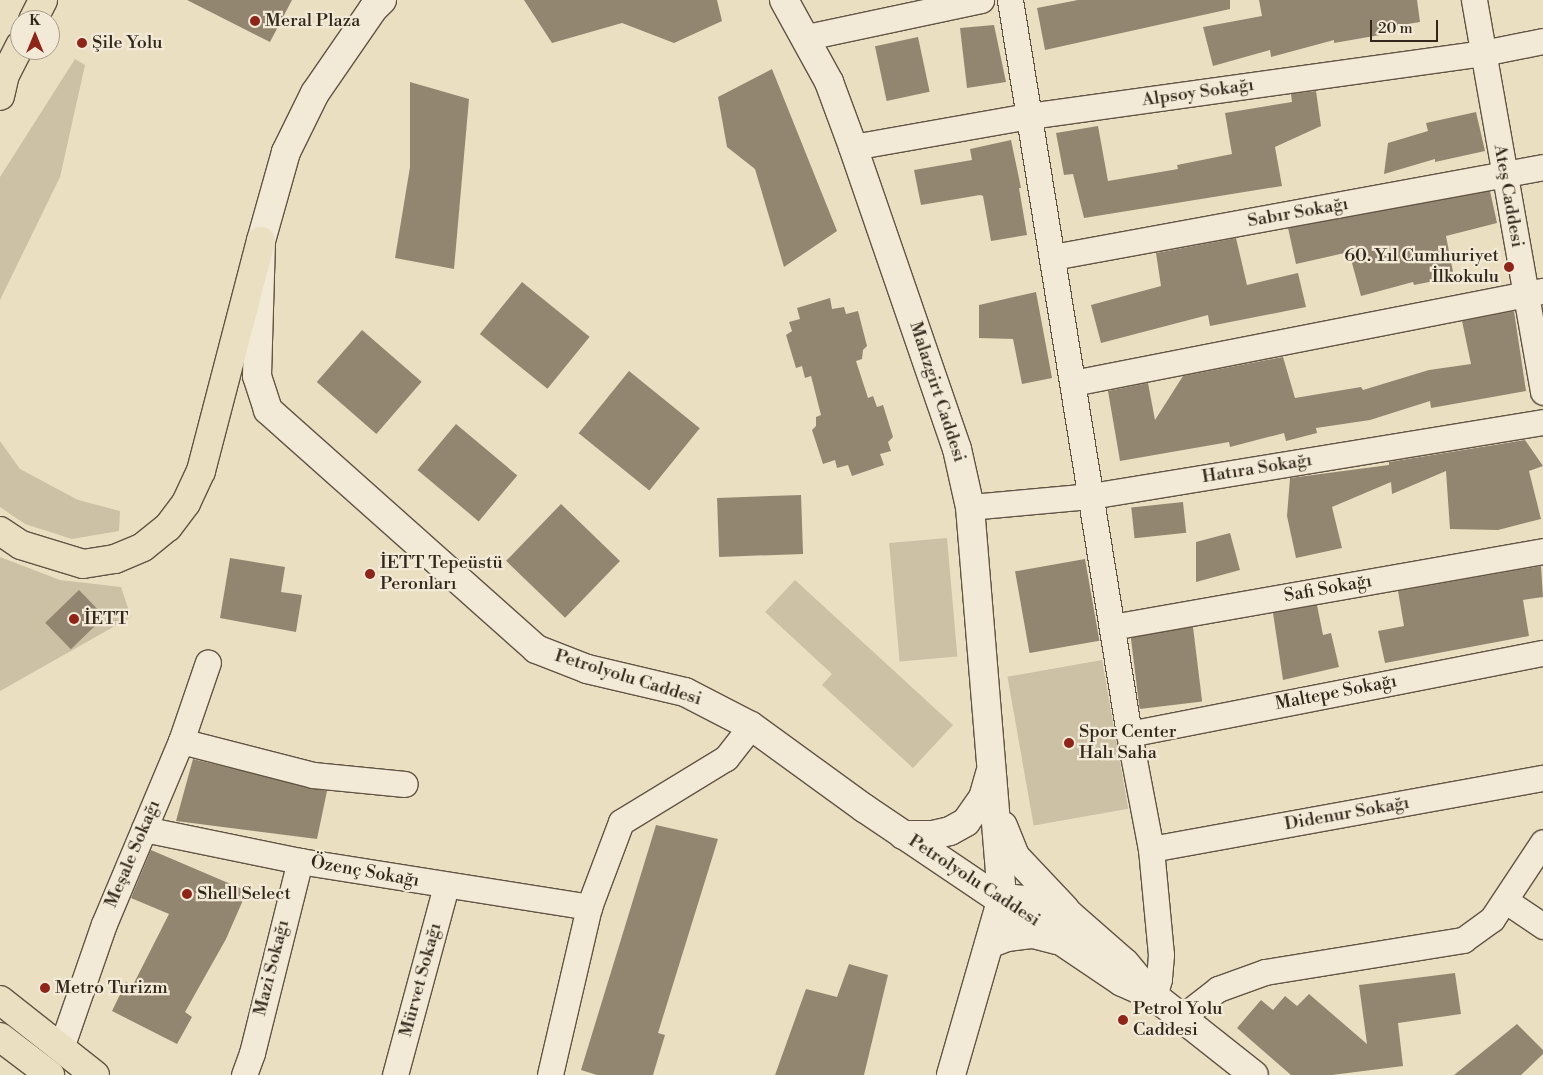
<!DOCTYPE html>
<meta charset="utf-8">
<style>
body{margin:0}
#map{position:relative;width:1543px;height:1075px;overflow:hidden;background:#ebdfc2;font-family:"Libre Bodoni",serif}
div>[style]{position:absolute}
.green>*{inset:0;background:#ccc0a5;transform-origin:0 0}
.building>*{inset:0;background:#938671;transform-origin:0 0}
.roads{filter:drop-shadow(1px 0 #615444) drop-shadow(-1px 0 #615444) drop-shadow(0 1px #615444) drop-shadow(0 -1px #615444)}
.minor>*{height:25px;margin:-12.5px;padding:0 12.5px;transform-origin:12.5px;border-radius:12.5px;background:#f2ead7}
.secondary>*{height:28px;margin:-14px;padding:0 14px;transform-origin:14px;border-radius:14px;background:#f2ead7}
.primary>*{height:28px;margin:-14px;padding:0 14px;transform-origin:14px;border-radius:14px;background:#ebdfc2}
.trunk>*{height:28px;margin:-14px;padding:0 14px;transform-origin:14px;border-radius:14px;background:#ebdfc2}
.dots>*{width:14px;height:14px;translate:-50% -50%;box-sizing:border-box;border:2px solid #f2ead7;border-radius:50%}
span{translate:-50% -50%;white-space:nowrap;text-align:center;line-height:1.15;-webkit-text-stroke:4.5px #f2ead7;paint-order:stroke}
.poi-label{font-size:18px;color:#33261a}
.left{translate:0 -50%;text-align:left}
.right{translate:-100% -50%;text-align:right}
.street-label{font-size:18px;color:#33261a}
.north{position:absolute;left:10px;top:10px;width:50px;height:50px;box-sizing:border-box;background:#f2ead7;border:1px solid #a69c8b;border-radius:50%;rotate:0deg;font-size:14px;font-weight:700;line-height:20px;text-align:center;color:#33261a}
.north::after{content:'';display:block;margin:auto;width:18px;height:22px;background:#8f2418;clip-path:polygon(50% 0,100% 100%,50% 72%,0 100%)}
.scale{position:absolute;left:1370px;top:20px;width:68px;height:22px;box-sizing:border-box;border:2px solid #33261a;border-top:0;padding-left:6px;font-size:15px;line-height:18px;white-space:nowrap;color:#33261a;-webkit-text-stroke:4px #f2ead7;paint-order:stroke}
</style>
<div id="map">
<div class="green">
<i style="clip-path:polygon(75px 59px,85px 65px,60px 177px,0 300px,0 177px)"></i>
<i style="clip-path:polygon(0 441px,20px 469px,78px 500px,120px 511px,119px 531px,72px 539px,25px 524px,0 507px)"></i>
<i style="left:947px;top:538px;width:119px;height:58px;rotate:85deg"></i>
<i style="clip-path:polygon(0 557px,60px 580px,121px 587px,131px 617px,0 691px)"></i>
<i style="clip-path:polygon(795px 580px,953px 725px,913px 768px,822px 685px,832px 674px,765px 612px)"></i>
<i style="left:1102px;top:660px;width:151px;height:96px;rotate:80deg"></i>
</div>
<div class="building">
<i style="clip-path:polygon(187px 0,292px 0,270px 42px)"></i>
<i style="clip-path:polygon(524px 0,717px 0,722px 21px,674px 43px,622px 23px,552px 43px)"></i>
<i style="clip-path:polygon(1078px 0,1230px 0,1230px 9px,1045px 50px,1037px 8px)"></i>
<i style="clip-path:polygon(1259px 0,1417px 0,1420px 22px,1378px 29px,1380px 35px,1334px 43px,1334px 40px,1271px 57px,1270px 50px,1213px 66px,1203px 27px,1262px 16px)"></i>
<i style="clip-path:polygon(994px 25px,1006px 82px,967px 88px,960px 28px)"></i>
<i style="left:918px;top:37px;width:56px;height:44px;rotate:78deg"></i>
<i style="clip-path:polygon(772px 69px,837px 231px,784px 267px,755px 169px,727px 147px,718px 97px)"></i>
<i style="clip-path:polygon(410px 82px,469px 99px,454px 269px,395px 258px,410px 167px)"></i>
<i style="clip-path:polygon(1316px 91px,1321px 126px,1275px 147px,1282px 186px,1084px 218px,1073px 174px,1064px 175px,1056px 133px,1098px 126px,1108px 181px,1178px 169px,1177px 165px,1232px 154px,1225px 113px,1292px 102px,1291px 94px)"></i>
<i style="clip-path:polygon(1476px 112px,1485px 151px,1435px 162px,1435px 159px,1384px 174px,1388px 143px,1428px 131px,1426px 123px)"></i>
<i style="clip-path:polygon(1011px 140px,1021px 188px,1019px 188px,1027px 235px,991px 241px,983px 196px,980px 195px,921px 205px,914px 170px,972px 160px,970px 149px)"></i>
<i style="clip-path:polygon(1490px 191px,1497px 223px,1446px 236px,1454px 277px,1414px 285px,1413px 282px,1361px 296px,1349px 252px,1296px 264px,1288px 228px)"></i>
<i style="clip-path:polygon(1236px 238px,1247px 285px,1298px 273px,1306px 307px,1210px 326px,1208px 315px,1101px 343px,1091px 305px,1161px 286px,1156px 253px)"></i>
<i style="left:522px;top:282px;width:87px;height:67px;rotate:39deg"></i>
<i style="clip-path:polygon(1036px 292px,1052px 378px,1022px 384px,1013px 339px,979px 338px,979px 305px)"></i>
<i style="clip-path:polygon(830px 298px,832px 309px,844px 307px,846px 314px,858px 311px,867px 346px,863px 350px,862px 359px,856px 361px,868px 398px,873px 396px,877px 407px,883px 405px,893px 437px,888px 442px,891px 451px,880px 454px,884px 465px,852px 476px,848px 465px,837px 468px,835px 460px,823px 464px,812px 430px,816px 426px,816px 417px,821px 415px,811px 376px,805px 378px,802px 366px,796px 368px,786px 335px,792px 331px,789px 322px,800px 319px,797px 308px)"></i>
<i style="clip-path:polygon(1514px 311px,1526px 391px,1431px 408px,1430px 401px,1370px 420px,1316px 428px,1317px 433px,1286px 441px,1284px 433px,1230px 447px,1229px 442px,1120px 461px,1108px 391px,1148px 383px,1155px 420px,1183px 376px,1283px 357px,1295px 398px,1361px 387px,1363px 390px,1429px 370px,1471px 364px,1462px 321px)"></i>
<i style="left:362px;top:330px;width:79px;height:69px;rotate:41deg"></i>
<i style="left:629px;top:371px;width:91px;height:80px;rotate:39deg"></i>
<i style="left:456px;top:424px;width:80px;height:60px;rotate:40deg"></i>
<i style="clip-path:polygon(1525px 440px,1543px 466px,1529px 471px,1541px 519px,1498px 530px,1450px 529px,1446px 471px,1392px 494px,1391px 482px,1332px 507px,1342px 548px,1296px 558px,1287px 516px,1290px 478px,1389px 465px,1389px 462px)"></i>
<i style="left:801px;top:495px;width:59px;height:84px;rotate:88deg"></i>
<i style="left:1183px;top:502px;width:31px;height:52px;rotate:84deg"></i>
<i style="left:561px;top:504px;width:82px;height:79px;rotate:44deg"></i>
<i style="clip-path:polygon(1230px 533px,1240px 570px,1196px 582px,1196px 542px)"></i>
<i style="clip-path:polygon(230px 558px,285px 567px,281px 592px,302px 595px,296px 632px,220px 618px)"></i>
<i style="left:1085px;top:559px;width:83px;height:71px;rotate:80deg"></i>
<i style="clip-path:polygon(1541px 566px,1543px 597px,1523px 600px,1529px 636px,1385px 663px,1378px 631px,1404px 626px,1398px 591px)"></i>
<i style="left:79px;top:590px;width:37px;height:47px;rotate:46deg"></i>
<i style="clip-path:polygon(1317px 605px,1323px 635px,1331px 633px,1339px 667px,1283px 680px,1273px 613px)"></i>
<i style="left:1193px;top:627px;width:75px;height:63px;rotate:83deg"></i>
<i style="clip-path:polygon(193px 759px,327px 791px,317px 839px,176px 821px)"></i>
<i style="clip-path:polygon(656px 825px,718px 839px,658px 1033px,665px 1035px,653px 1075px,597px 1075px,581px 1070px)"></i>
<i style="clip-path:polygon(151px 850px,247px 891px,226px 939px,185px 1012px,192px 1017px,177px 1044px,112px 1011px,126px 982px,133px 985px,169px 914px,131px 898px)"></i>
<i style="clip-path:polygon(849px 964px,888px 975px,864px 1075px,775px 1075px,806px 989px,837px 997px)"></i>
<i style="clip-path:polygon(1455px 973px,1461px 1014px,1398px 1023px,1403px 1066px,1332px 1075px,1291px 1075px,1237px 1028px,1261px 1000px,1273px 1010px,1285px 996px,1297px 1006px,1309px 994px,1367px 1044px,1359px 985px)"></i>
<i style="clip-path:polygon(1517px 1024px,1543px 1050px,1543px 1054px,1521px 1075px,1454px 1075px)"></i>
</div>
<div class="roads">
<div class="minor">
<i style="left:1010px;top:0;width:744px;rotate:80.79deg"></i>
<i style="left:1129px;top:734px;width:117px;rotate:79.2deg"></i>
<i style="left:1151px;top:849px;width:106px;rotate:84.6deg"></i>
<i style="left:1161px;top:955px;width:24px;rotate:95deg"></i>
<i style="left:1159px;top:979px;width:18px;rotate:106deg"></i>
<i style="left:1474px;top:0;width:398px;rotate:80deg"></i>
<i style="left:807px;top:37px;width:178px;rotate:-12deg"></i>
<i style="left:853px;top:147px;width:179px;rotate:-10deg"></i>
<i style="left:1029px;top:116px;width:458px;rotate:-7.9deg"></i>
<i style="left:1483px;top:53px;width:61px;rotate:-11.3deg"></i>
<i style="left:1053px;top:257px;width:498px;rotate:-10.4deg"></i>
<i style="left:1073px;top:383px;width:479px;rotate:-11.1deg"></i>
<i style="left:970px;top:507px;width:121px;rotate:-5.2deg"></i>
<i style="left:1091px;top:496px;width:458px;rotate:-9.3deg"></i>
<i style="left:1112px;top:627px;width:438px;rotate:-10deg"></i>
<i style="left:1129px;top:734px;width:422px;rotate:-11.1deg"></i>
<i style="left:181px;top:741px;width:136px;rotate:14.4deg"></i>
<i style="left:313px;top:775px;width:92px;rotate:5.6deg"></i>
<i style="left:144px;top:829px;width:159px;rotate:11.6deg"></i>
<i style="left:300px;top:861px;width:293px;rotate:9deg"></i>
<i style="left:589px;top:907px;width:172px;rotate:103.1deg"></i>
<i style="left:1151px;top:849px;width:398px;rotate:-10.3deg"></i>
<i style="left:1506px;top:901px;width:45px;rotate:34deg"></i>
<i style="left:589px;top:907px;width:91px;rotate:-69.4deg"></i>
<i style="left:621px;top:822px;width:123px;rotate:-31.4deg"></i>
<i style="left:726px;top:758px;width:41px;rotate:-52deg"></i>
<i style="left:1182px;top:1017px;width:46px;rotate:-37.9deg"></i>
<i style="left:1218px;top:989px;width:50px;rotate:-19.9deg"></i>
<i style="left:1265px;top:972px;width:201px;rotate:-9.2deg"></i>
<i style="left:1463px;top:940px;width:36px;rotate:-36deg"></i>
<i style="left:1492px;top:919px;width:92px;rotate:-56.5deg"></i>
<i style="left:61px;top:1048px;width:131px;rotate:-70.9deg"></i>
<i style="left:104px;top:924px;width:199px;rotate:-67.2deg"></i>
<i style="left:181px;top:741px;width:83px;rotate:-71.1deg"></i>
<i style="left:244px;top:1075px;width:23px;rotate:-70deg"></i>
<i style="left:252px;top:1053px;width:198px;rotate:-76deg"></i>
<i style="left:395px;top:1075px;width:196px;rotate:-74.9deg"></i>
</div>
<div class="secondary">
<i style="left:382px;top:0;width:13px;rotate:135deg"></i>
<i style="left:373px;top:9px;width:102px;rotate:124.6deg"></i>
<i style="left:315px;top:93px;width:66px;rotate:116.2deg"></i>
<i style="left:286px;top:152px;width:92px;rotate:105.7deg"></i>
<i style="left:261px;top:241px;width:135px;rotate:91.7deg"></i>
<i style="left:257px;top:376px;width:36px;rotate:72deg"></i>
<i style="left:268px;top:410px;width:359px;rotate:41.7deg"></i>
<i style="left:536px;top:649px;width:55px;rotate:21.4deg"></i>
<i style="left:587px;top:669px;width:101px;rotate:13.2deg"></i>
<i style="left:685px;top:692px;width:74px;rotate:27.3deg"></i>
<i style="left:751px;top:726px;width:140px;rotate:36deg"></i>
<i style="left:864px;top:808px;width:311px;rotate:34deg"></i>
<i style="left:1122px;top:982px;width:35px;rotate:24deg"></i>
<i style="left:1154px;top:996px;width:127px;rotate:38.3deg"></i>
<i style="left:784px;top:0;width:94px;rotate:61.2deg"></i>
<i style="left:829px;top:82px;width:69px;rotate:69.7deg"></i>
<i style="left:853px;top:147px;width:319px;rotate:71deg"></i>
<i style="left:957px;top:449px;width:59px;rotate:77.4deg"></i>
<i style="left:970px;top:507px;width:392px;rotate:85.3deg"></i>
<i style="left:1002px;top:898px;width:184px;rotate:106.1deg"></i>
<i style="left:1003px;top:826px;width:32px;rotate:68deg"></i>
<i style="left:1015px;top:856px;width:73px;rotate:46.7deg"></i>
<i style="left:903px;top:835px;width:30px"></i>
<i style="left:933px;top:835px;width:17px;rotate:-13deg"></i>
<i style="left:950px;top:831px;width:18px;rotate:-29deg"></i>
<i style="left:966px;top:822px;width:29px;rotate:-55deg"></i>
<i style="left:983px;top:798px;width:25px;rotate:-74deg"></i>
<i style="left:1004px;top:898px;width:40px;rotate:5.7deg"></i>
<i style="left:1044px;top:902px;width:28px;rotate:26deg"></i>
<i style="left:1069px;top:914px;width:74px;rotate:41.2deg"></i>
<i style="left:1125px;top:963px;width:26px;rotate:50deg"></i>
<i style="left:989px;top:944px;width:19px;rotate:-21deg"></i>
<i style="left:1007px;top:937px;width:26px;rotate:-7deg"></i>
<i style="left:1033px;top:934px;width:25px;rotate:14deg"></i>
</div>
<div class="primary">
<i style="left:0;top:1000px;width:121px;rotate:38.3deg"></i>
<i style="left:0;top:1037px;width:63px;rotate:37.2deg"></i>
</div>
<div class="trunk">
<i style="left:33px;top:20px;width:22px;rotate:-63deg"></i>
<i style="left:0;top:96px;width:22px;rotate:-77deg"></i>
<i style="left:5px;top:75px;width:33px;rotate:-63deg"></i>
<i style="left:0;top:531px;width:25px;rotate:34deg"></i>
<i style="left:21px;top:545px;width:65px;rotate:17deg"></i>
<i style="left:83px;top:564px;width:32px;rotate:-9deg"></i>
<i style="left:115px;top:559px;width:30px;rotate:-23deg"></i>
<i style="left:143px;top:547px;width:32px;rotate:-39deg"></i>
<i style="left:168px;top:527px;width:30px;rotate:-53deg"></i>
<i style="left:186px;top:503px;width:35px;rotate:-65deg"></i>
<i style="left:201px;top:471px;width:238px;rotate:-75.4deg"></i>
</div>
</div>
<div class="dots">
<i style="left:255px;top:21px;background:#8f2418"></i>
<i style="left:82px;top:43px;background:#8f2418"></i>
<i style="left:1509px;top:267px;background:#8f2418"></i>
<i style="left:370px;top:574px;background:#8f2418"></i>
<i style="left:74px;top:619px;background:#8f2418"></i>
<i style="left:1069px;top:743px;background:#8f2418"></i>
<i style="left:187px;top:894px;background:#8f2418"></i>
<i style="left:45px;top:988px;background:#8f2418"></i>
<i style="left:1123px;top:1020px;background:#8f2418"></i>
</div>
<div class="poi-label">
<span class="left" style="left:265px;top:21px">Meral Plaza</span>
<span class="left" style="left:92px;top:43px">Şile Yolu</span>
<span class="right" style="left:1499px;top:267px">60. Yıl Cumhuriyet<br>İlkokulu</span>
<span class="left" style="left:380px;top:574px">İETT Tepeüstü<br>Peronları</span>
<span class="left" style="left:84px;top:619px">İETT</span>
<span class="left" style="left:1079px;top:743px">Spor Center<br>Halı Saha</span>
<span class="left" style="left:197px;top:894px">Shell Select</span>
<span class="left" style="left:55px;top:988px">Metro Turizm</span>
<span class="left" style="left:1133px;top:1020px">Petrol Yolu<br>Caddesi</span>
</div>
<div class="street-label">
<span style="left:1198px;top:93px;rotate:-8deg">Alpsoy Sokağı</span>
<span style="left:1508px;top:196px;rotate:80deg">Ateş Caddesi</span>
<span style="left:1298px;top:213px;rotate:-10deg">Sabır Sokağı</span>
<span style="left:937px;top:392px;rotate:72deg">Malazgirt Caddesi</span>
<span style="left:1257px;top:469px;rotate:-9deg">Hatıra Sokağı</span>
<span style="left:1328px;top:589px;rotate:-10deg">Safi Sokağı</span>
<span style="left:628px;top:678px;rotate:17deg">Petrolyolu Caddesi</span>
<span style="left:1336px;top:693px;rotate:-11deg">Maltepe Sokağı</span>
<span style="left:1347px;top:814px;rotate:-10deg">Didenur Sokağı</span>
<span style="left:133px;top:854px;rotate:-67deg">Meşale Sokağı</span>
<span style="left:365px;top:872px;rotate:10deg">Özenç Sokağı</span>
<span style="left:974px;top:881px;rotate:33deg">Petrolyolu Caddesi</span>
<span style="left:272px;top:968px;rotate:-76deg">Mazi Sokağı</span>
<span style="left:421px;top:980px;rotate:-75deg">Mürvet Sokağı</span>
</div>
<div class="north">K</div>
<div class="scale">20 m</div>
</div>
